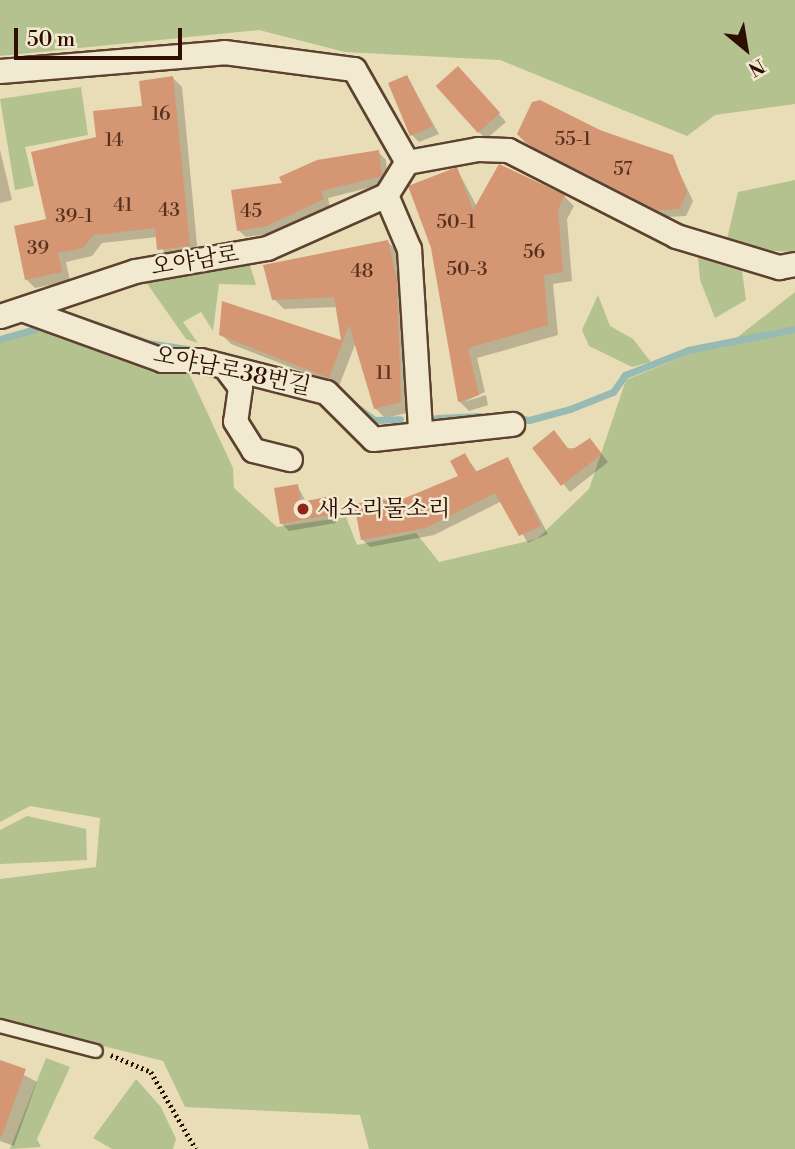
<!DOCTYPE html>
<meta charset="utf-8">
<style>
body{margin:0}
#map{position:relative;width:795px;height:1149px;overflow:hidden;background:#e9ddb7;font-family:"Libre Bodoni","Noto Serif KR",serif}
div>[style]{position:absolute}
.green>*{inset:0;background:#b4c290}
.shadow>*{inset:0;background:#0003}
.stream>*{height:7px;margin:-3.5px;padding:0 3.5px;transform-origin:3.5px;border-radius:3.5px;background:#97bbb2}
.building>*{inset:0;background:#d59773;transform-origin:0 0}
.path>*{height:4.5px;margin-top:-2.25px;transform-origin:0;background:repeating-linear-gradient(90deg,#2e0d02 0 2px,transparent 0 5.5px)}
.roads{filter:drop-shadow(2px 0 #5d412f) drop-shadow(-2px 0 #5d412f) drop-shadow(0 2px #5d412f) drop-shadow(0 -2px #5d412f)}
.lane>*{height:12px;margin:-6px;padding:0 6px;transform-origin:6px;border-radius:6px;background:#f1e9d0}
.street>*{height:23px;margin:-11.5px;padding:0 11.5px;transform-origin:11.5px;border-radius:11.5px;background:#f1e9d0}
.dots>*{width:19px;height:19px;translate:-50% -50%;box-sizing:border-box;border:4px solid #f1e9d0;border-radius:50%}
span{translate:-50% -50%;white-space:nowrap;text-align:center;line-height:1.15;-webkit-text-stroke:5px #f1e9d0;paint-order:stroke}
.number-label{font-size:19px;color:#58301e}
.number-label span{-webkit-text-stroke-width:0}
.street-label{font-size:23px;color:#2e0d02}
.poi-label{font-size:23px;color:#2e0d02}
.left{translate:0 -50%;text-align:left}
.north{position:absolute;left:711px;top:14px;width:70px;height:70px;-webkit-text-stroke:5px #f1e9d0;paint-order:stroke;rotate:150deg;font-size:19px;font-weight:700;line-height:28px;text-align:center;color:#2e0d02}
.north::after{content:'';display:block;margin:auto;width:24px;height:32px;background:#2e0d02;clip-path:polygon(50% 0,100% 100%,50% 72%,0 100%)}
.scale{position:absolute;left:14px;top:28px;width:168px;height:32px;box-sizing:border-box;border:4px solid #2e0d02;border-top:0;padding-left:9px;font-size:21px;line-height:24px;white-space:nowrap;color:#2e0d02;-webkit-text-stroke:5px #f1e9d0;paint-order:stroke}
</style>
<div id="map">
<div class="green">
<i style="clip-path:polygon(0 0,795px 0,795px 104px,715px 115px,687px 136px,500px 60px,345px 52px,259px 30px,0 56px)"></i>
<i style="clip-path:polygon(81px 87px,88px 135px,25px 147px,34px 186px,15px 190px,0 99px)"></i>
<i style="clip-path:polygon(795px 180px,795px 252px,753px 250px,727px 239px,738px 192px)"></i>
<i style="clip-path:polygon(698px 256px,742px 271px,746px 300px,715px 318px,700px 280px)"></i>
<i style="clip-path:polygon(249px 262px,256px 285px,219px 284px,213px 331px,201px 312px,183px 322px,198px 343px,186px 339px,146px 282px)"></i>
<i style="clip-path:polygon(795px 292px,795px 1149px,369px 1149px,360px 1115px,185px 1107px,163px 1061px,0 1020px,0 879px,96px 867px,100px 818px,30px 806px,0 822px,0 340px,46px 329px,188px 371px,233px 468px,234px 488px,277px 527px,346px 517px,357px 545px,416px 533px,439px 562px,537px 539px,589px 489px,626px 380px,694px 352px,725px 347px)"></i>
<i style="clip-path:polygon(598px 295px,610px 326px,633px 339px,651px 362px,632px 367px,589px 346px,582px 330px)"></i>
<i style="clip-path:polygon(27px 816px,86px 829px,87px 860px,0 864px,0 830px)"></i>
<i style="clip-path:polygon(46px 1058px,70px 1067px,37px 1139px,41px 1147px,10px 1149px)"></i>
<i style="clip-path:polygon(136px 1079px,161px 1107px,176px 1139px,173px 1149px,112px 1149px,93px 1138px)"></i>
</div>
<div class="shadow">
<i style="clip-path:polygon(465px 76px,506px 122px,486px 139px,479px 132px)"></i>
<i style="clip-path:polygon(407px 77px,439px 134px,419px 142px,412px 135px)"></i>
<i style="clip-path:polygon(173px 78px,182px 87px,198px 255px,167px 258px,157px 237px,102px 243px,92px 256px,66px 262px,70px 281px,35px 288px,26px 279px,48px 221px,98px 138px,144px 108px)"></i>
<i style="clip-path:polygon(533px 105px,672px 157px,693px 201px,686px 216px,666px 217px,535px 150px,519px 134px)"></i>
<i style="clip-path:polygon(0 150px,12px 200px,0 203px)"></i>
<i style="clip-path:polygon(378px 152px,386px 160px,388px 183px,328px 198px,330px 207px,275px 233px,246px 237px,238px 230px,285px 184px)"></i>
<i style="clip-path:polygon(457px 169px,477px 207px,564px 196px,574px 206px,567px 219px,572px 281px,553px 284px,558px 335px,477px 358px,485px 392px,464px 402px,486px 395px,488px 405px,469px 411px,459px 401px)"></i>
<i style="clip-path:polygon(387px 241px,397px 251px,406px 293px,411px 412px,385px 418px,375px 408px,356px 342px,339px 386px,231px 344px,221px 334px,224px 303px,343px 342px,338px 307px,284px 309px,274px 299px)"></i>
<i style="clip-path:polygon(534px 448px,597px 448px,608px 462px,570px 492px)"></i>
<i style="clip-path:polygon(465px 455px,478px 473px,508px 459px,548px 534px,528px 543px,502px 501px,434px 535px,370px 547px,362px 539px,391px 499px,395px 504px,460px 477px)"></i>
<i style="clip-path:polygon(297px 485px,306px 502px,326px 499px,336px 523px,289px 531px,282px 524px)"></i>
<i style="clip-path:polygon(0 1062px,37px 1082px,14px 1146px,0 1141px)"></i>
</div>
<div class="stream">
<i style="left:69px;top:315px;width:84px;rotate:19.5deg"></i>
<i style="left:148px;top:343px;width:46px;rotate:8.8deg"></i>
<i style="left:0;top:339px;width:37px;rotate:-16deg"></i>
<i style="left:347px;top:400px;width:34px;rotate:36deg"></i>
<i style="left:375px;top:420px;width:25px;rotate:-2deg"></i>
<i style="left:513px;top:417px;width:16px;rotate:11deg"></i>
<i style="left:529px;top:420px;width:42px;rotate:-15deg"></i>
<i style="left:570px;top:409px;width:46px;rotate:-21.6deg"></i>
<i style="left:613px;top:392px;width:21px;rotate:-55deg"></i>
<i style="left:625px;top:375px;width:68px;rotate:-21.6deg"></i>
<i style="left:688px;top:350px;width:109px;rotate:-11.1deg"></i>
<i style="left:437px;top:418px;width:43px;rotate:-2.7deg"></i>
</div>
<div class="building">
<i style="left:458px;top:66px;width:63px;height:30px;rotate:48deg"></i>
<i style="clip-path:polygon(407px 75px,433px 126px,410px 136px,388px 83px)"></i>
<i style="clip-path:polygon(173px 76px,190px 246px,157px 250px,155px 228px,94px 235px,83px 248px,58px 253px,62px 272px,25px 280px,14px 226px,46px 219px,31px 152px,96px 137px,93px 111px,142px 106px,139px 81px)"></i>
<i style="clip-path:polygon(540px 100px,602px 131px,673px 155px,687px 193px,679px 209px,657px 210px,526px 143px,517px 134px,532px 102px)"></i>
<i style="clip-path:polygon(379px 150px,382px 176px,321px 191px,324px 199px,267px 226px,237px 231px,231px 190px,282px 183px,279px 177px,317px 160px)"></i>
<i style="clip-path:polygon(499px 164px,565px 195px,558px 209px,563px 272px,544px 275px,548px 325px,468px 348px,479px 395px,458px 402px,431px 248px,408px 186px,457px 167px,473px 210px)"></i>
<i style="clip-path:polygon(388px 240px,397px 281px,401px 402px,374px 409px,349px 325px,329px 378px,219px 335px,222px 301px,341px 340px,334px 297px,272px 300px,263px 265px)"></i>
<i style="clip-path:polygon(554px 430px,570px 451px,590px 438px,602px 454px,561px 486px,532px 448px)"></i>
<i style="clip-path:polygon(465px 453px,475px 472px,508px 457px,541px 526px,519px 536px,495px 493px,426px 528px,361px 540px,354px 504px,392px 498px,393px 503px,458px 476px,450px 461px)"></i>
<i style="clip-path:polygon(298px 484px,301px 502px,326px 497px,329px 515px,280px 524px,274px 488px)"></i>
<i style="clip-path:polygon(0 1060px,26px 1069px,2px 1136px,0 1136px)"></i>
</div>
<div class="path">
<i style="left:111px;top:1055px;width:43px;rotate:23deg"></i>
<i style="left:151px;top:1072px;width:89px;rotate:59.7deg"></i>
</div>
<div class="roads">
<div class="lane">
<i style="left:0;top:1026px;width:99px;rotate:14.6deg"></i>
</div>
<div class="street">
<i style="left:0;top:71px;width:225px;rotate:-4.8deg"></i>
<i style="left:224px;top:52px;width:131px;rotate:7.5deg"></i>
<i style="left:354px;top:69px;width:107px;rotate:60.3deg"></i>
<i style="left:386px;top:195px;width:59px;rotate:66.9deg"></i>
<i style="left:409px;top:249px;width:182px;rotate:86.5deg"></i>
<i style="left:24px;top:310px;width:147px;rotate:19.9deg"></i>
<i style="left:162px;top:360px;width:38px"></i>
<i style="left:200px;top:360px;width:130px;rotate:14.3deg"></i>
<i style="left:326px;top:392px;width:66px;rotate:45deg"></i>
<i style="left:373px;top:439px;width:140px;rotate:-6.2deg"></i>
<i style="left:0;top:316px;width:142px;rotate:-18.4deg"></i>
<i style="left:135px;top:271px;width:134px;rotate:-9.9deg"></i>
<i style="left:267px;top:248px;width:130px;rotate:-24deg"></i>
<i style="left:386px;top:195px;width:39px;rotate:-58deg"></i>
<i style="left:407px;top:162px;width:72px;rotate:-10.4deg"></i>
<i style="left:478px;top:149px;width:30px;rotate:2deg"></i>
<i style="left:508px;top:150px;width:189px;rotate:27.1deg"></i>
<i style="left:676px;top:236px;width:108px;rotate:16.8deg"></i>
<i style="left:779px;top:267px;width:16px;rotate:-11deg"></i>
<i style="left:228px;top:371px;width:20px;rotate:53deg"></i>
<i style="left:240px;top:387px;width:34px;rotate:98deg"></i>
<i style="left:235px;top:421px;width:34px;rotate:58deg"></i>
<i style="left:253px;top:450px;width:38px;rotate:14deg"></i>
</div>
</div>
<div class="dots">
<i style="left:303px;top:509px;background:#8f2418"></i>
</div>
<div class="number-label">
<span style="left:161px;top:115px">16</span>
<span style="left:573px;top:140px">55-1</span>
<span style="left:114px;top:141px">14</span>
<span style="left:623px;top:170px">57</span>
<span style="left:123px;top:206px">41</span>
<span style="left:169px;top:211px">43</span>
<span style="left:251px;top:212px">45</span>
<span style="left:74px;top:217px">39-1</span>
<span style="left:456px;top:223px">50-1</span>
<span style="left:38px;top:249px">39</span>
<span style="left:534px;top:253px">56</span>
<span style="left:467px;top:270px">50-3</span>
<span style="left:362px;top:272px">48</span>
<span style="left:384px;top:374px">11</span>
</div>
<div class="street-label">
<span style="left:195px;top:261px;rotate:-9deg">오야남로</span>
<span style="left:232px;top:371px;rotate:12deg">오야남로38번길</span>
</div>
<div class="poi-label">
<span class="left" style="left:317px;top:509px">새소리물소리</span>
</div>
<div class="north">N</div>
<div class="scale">50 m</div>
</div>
